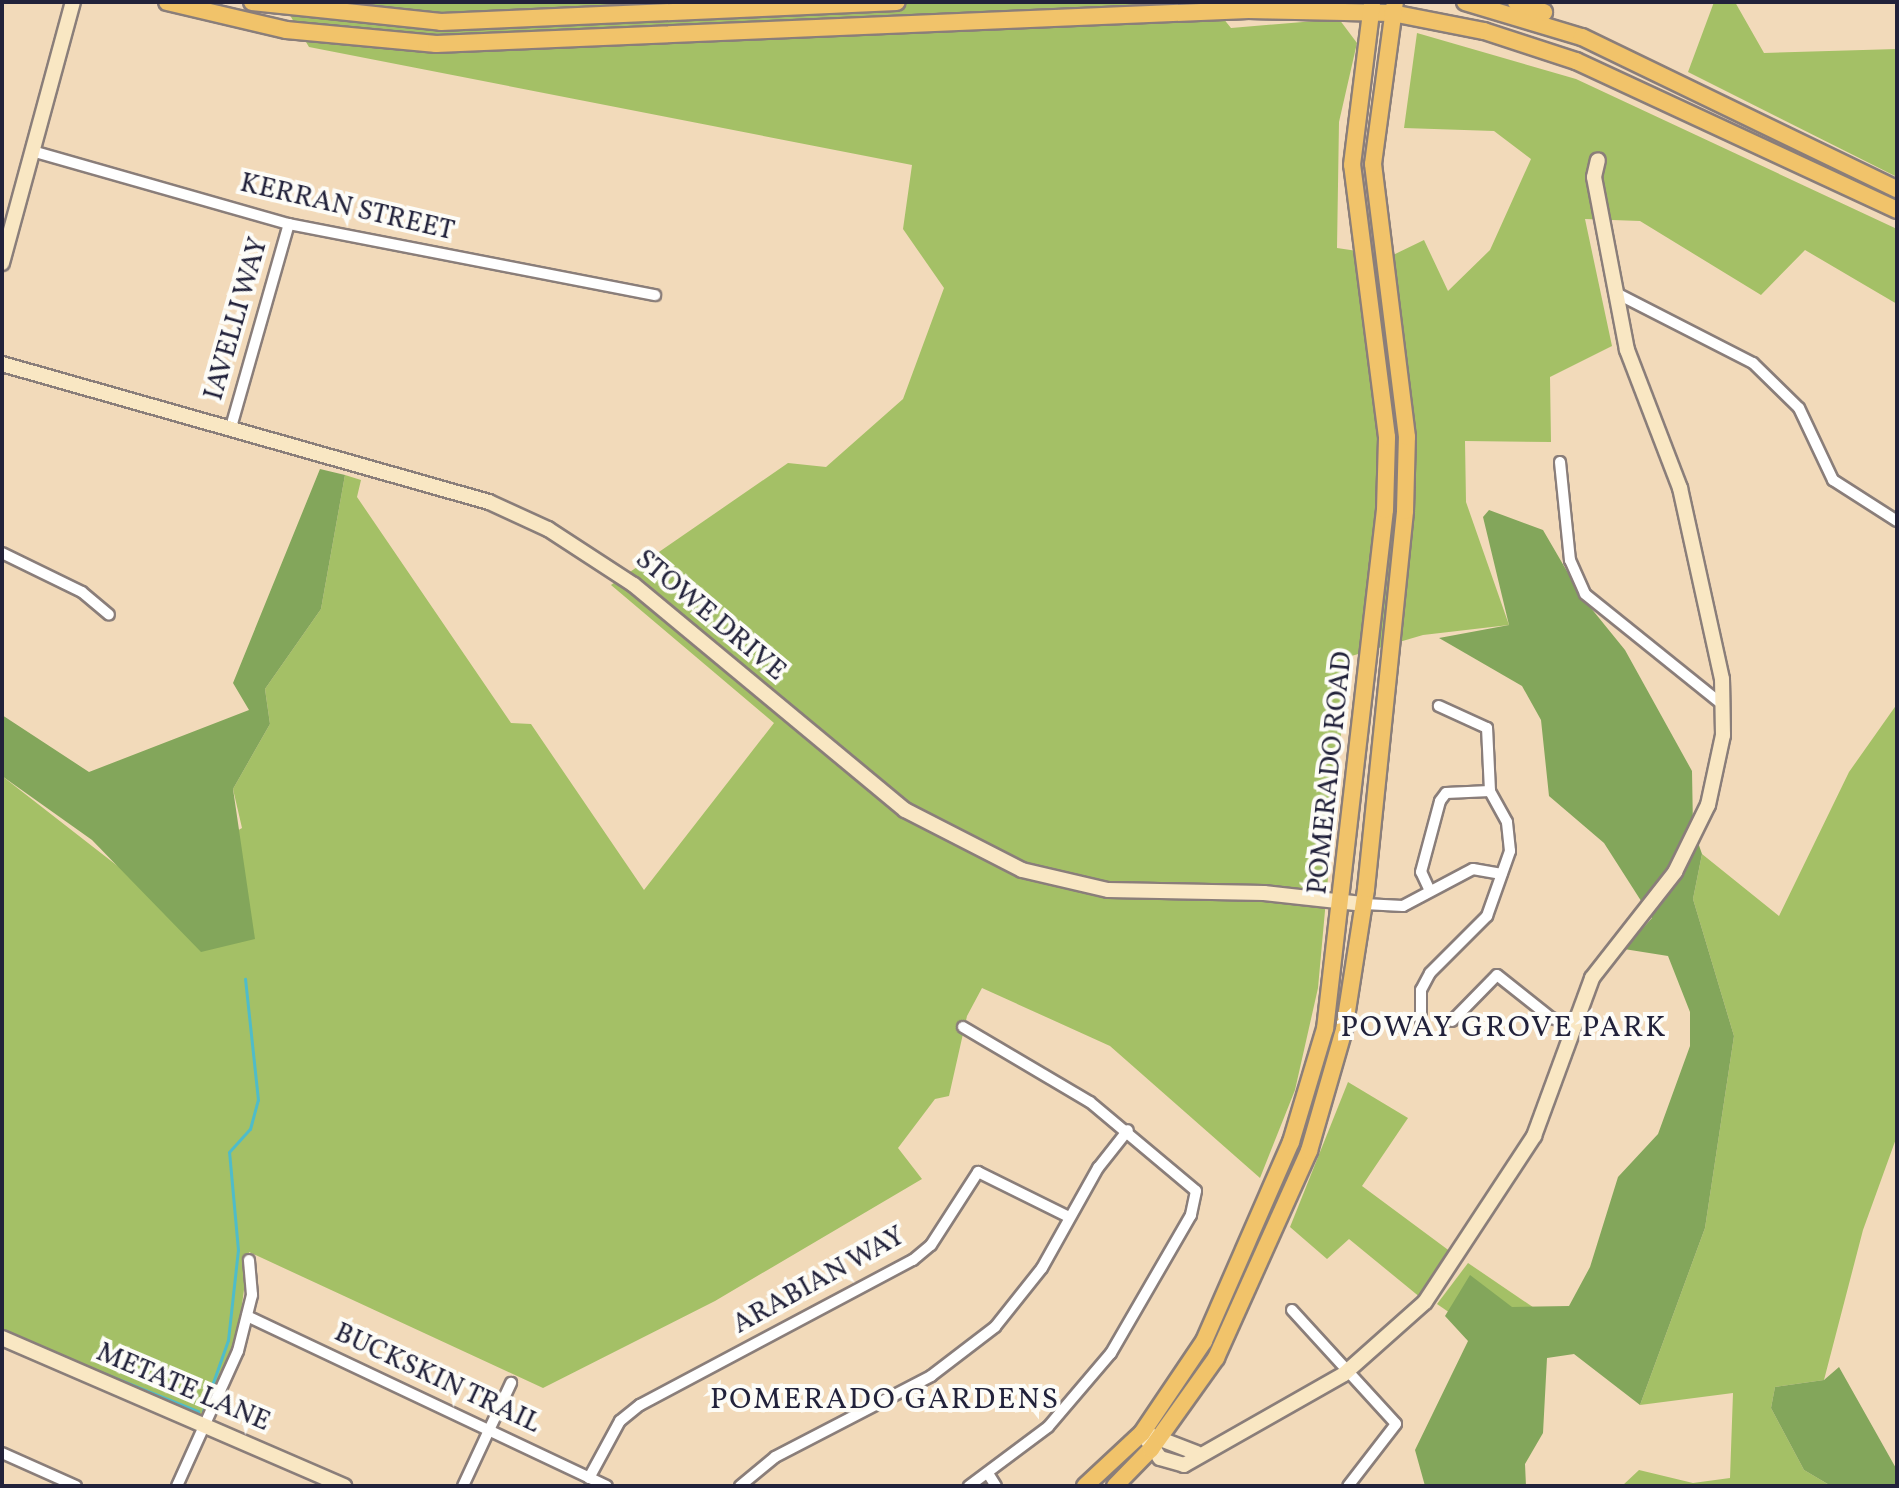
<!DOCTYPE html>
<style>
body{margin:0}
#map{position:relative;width:1899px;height:1488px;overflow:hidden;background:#f2daba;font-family:Vollkorn,serif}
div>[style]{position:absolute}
.green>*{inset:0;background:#a4c066}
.forest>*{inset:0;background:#83a65b}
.stream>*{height:3px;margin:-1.5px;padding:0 1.5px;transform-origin:1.5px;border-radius:1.5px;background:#4fbcc9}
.roads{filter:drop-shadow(2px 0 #8a7e7a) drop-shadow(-2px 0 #8a7e7a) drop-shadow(0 2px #8a7e7a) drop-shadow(0 -2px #8a7e7a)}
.street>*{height:10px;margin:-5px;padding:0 5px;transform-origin:5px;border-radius:5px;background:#fff}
.secondary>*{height:14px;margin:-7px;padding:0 7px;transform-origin:7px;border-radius:7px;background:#f9e7c3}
.primary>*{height:16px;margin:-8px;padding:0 8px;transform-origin:8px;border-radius:8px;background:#f1c36a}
span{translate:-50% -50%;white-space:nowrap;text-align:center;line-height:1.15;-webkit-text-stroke:8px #fdfcf7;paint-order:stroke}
.street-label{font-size:28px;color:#22223b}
.neighbourhood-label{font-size:30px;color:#22223b;letter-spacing:2px}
.frame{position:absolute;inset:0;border:4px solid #22223b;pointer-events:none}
</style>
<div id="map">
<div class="green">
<i style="clip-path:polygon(282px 2px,1210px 2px,1231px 28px,1339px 19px,1357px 43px,1339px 122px,1337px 248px,1391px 256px,1424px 240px,1448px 291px,1490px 250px,1531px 159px,1494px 131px,1404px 128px,1417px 33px,1576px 79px,1897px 229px,1897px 304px,1805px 250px,1761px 295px,1640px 221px,1585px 219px,1612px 346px,1550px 377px,1551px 442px,1465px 441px,1466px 502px,1509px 625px,1423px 635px,1348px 657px,1318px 988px,1295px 1090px,1260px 1178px,1110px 1046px,982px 988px,967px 1016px,949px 1096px,935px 1099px,898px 1148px,922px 1179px,715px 1301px,543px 1388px,249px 1252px,238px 1335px,201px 1416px,2px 1329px,2px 776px,142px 885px,242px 828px,233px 789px,270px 724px,265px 689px,321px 609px,345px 475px,361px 480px,357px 497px,511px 723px,531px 724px,644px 890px,774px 723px,611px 585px,788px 463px,826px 467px,903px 399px,944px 288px,903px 229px,912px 165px,309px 47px)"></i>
<i style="clip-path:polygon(1714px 2px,1735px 2px,1764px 53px,1897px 49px,1897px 177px,1688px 72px)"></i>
<i style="clip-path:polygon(1897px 704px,1897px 1136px,1863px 1230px,1824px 1380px,1775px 1387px,1771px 1408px,1804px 1470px,1831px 1486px,1622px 1486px,1639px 1470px,1693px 1483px,1730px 1478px,1733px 1393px,1640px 1405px,1705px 1228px,1734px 1036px,1693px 899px,1702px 854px,1779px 916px,1849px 772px)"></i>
<i style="clip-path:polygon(1348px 1082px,1408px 1118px,1362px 1186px,1455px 1255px,1421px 1298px,1349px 1239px,1327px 1259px,1290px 1227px)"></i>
<i style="clip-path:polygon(1468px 1263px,1543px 1314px,1505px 1351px,1437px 1304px)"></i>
</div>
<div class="forest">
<i style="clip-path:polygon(320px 469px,345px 475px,321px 609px,265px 689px,270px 724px,233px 789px,255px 939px,201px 952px,92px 840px,2px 776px,2px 715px,89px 772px,249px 710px,233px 683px)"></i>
<i style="clip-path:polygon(1489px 510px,1543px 530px,1582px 597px,1625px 650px,1692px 771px,1693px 828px,1702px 854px,1693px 899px,1734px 1036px,1705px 1228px,1640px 1405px,1574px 1354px,1547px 1358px,1543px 1433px,1525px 1464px,1526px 1486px,1425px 1486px,1415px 1450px,1468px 1341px,1445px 1316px,1470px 1275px,1512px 1307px,1569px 1306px,1590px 1267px,1618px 1177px,1658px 1134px,1690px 1046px,1690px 1012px,1668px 956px,1624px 949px,1652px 918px,1604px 843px,1549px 796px,1541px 720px,1522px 686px,1439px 638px,1509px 625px,1483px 517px)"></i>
<i style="clip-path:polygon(1839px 1367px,1897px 1470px,1897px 1486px,1831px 1486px,1804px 1470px,1771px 1408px,1775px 1387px,1824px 1380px)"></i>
</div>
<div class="stream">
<i style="left:36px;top:1346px;width:175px;rotate:21.9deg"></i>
<i style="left:203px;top:1411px;width:75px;rotate:-70.6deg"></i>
<i style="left:228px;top:1340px;width:91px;rotate:-83.7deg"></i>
<i style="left:238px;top:1250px;width:98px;rotate:-95.2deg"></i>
<i style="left:229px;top:1152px;width:31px;rotate:-48deg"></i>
<i style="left:250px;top:1129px;width:30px;rotate:-75deg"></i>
<i style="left:258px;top:1100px;width:122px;rotate:-96.1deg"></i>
</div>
<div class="roads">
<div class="street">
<i style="left:32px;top:151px;width:267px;rotate:15.9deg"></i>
<i style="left:289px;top:224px;width:373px;rotate:11deg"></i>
<i style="left:1616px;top:293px;width:154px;rotate:27.1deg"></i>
<i style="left:1753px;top:363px;width:64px;rotate:44.4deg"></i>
<i style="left:1799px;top:408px;width:80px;rotate:64.7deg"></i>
<i style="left:1833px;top:480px;width:76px;rotate:32.6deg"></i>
<i style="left:231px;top:427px;width:211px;rotate:-74.1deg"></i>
<i style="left:1560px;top:462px;width:99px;rotate:84.2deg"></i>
<i style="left:1570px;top:560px;width:37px;rotate:66deg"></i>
<i style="left:1585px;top:594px;width:177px;rotate:38.8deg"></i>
<i style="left:2px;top:553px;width:89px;rotate:26deg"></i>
<i style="left:82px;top:592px;width:35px;rotate:40deg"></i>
<i style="left:1430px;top:891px;width:21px;rotate:-115deg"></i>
<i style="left:1421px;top:872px;width:73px;rotate:-75deg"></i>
<i style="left:1440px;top:801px;width:10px;rotate:-53deg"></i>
<i style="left:1446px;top:793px;width:44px;rotate:-2.6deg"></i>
<i style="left:1364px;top:904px;width:39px;rotate:3deg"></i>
<i style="left:1403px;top:906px;width:79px;rotate:-27.9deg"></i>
<i style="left:1473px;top:869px;width:29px;rotate:10deg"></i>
<i style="left:1452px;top:1021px;width:64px;rotate:-45.6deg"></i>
<i style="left:1497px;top:975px;width:69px;rotate:38.5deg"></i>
<i style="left:1551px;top:1018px;width:22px;rotate:16deg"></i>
<i style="left:1421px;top:1025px;width:35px;rotate:-90deg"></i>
<i style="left:1421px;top:990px;width:19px;rotate:-62deg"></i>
<i style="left:1430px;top:973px;width:81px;rotate:-45deg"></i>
<i style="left:1487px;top:916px;width:69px;rotate:-70.5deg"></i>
<i style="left:1510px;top:851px;width:29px;rotate:-96deg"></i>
<i style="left:1507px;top:822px;width:35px;rotate:-119deg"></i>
<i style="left:1490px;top:791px;width:63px;rotate:-92.7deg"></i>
<i style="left:1487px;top:728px;width:53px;rotate:-155.4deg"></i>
<i style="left:963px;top:1027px;width:147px;rotate:30.6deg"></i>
<i style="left:1090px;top:1102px;width:138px;rotate:40deg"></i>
<i style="left:1196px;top:1191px;width:25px;rotate:102deg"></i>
<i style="left:1191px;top:1215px;width:160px;rotate:120.1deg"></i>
<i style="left:1111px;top:1353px;width:97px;rotate:130.4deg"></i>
<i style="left:1048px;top:1427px;width:99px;rotate:143.2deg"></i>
<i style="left:1292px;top:1310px;width:154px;rotate:47.6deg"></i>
<i style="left:1396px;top:1424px;width:78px;rotate:127.7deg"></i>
<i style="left:247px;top:1316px;width:398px;rotate:25.3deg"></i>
<i style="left:2px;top:1453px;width:81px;rotate:24deg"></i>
<i style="left:989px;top:1475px;width:13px;rotate:58deg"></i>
<i style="left:589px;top:1478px;width:65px;rotate:-61.5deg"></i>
<i style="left:620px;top:1421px;width:26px;rotate:-39deg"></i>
<i style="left:640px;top:1405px;width:309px;rotate:-28deg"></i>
<i style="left:913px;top:1260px;width:23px;rotate:-40deg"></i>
<i style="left:931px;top:1245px;width:87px;rotate:-57.2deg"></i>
<i style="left:978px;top:1172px;width:102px;rotate:26.3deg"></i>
<i style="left:177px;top:1486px;width:148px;rotate:-65.7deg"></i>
<i style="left:238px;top:1351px;width:58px;rotate:-76deg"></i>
<i style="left:252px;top:1295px;width:35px;rotate:-95deg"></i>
<i style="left:463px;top:1486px;width:114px;rotate:-65deg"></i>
<i style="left:740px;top:1486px;width:45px;rotate:-39.6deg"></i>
<i style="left:775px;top:1457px;width:176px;rotate:-27.4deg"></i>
<i style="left:931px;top:1376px;width:81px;rotate:-37.4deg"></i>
<i style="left:995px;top:1327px;width:75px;rotate:-51.5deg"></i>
<i style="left:1042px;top:1268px;width:115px;rotate:-60.8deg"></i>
<i style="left:1098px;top:1168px;width:48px;rotate:-51.7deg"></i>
</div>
<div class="secondary">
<i style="left:2px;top:263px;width:270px;rotate:-74.8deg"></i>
<i style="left:2px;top:364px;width:506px;rotate:15.82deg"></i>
<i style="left:489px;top:502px;width:65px;rotate:24.6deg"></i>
<i style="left:548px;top:529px;width:103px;rotate:33.1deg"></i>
<i style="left:634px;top:585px;width:352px;rotate:39.7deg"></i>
<i style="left:905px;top:810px;width:131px;rotate:27.1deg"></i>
<i style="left:1022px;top:870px;width:88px;rotate:13.1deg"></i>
<i style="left:1108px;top:890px;width:156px;rotate:1.1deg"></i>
<i style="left:1264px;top:893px;width:101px;rotate:6.3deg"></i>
<i style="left:2px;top:1338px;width:373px;rotate:23.4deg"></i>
<i style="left:1142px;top:1433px;width:31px;rotate:54deg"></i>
<i style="left:1160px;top:1458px;width:25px;rotate:16deg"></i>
<i style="left:1184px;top:1465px;width:184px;rotate:-29.6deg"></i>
<i style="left:1344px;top:1374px;width:108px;rotate:-41.6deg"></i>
<i style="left:1425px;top:1302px;width:199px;rotate:-56.7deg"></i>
<i style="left:1534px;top:1136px;width:168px;rotate:-69.8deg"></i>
<i style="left:1592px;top:978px;width:135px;rotate:-51.9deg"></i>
<i style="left:1675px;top:872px;width:75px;rotate:-63.8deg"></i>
<i style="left:1708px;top:805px;width:72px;rotate:-77.9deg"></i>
<i style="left:1723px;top:735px;width:56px;rotate:-91deg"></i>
<i style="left:1722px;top:679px;width:196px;rotate:-102.4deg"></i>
<i style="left:1680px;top:488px;width:148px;rotate:-111deg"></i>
<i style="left:1627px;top:350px;width:176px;rotate:-100.8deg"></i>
<i style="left:1594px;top:177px;width:17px;rotate:-77deg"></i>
<i style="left:1150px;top:1435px;width:50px;rotate:21deg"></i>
</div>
<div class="primary">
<i style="left:167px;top:2px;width:122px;rotate:13.2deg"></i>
<i style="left:286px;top:30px;width:151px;rotate:5.3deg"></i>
<i style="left:436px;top:44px;width:813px;rotate:-2.4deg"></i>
<i style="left:1248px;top:10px;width:144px;rotate:1.2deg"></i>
<i style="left:1392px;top:13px;width:94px;rotate:11.1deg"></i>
<i style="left:1484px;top:31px;width:97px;rotate:18.1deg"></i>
<i style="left:1576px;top:61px;width:354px;rotate:24.9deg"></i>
<i style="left:252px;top:2px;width:190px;rotate:6deg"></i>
<i style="left:441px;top:22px;width:456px;rotate:-2.5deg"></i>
<i style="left:1465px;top:2px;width:122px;rotate:16.7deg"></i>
<i style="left:1582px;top:37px;width:350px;rotate:25.8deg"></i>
<i style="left:1516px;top:2px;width:30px;rotate:20deg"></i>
<i style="left:1085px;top:1486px;width:78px;rotate:-42.9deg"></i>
<i style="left:1142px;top:1433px;width:111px;rotate:-56deg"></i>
<i style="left:1204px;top:1341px;width:217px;rotate:-66.4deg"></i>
<i style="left:1291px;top:1142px;width:118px;rotate:-73.3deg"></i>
<i style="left:1325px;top:1029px;width:522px;rotate:-83.41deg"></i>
<i style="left:1385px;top:510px;width:73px;rotate:-88.4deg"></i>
<i style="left:1387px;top:437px;width:274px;rotate:-97.3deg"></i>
<i style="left:1352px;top:165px;width:162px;rotate:-82.9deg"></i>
<i style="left:1115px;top:1486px;width:52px;rotate:-45.8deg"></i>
<i style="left:1151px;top:1449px;width:112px;rotate:-54.5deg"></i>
<i style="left:1216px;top:1358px;width:227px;rotate:-65.8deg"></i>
<i style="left:1309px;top:1151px;width:126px;rotate:-73.9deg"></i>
<i style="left:1344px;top:1030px;width:143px;rotate:-81.1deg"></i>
<i style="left:1366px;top:889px;width:380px;rotate:-84.1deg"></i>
<i style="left:1405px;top:511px;width:74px;rotate:-88.5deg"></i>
<i style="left:1407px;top:437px;width:275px;rotate:-97.1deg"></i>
<i style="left:1373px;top:164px;width:163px;rotate:-82.3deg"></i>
</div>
</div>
<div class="street-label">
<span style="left:347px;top:208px;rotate:13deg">KERRAN STREET</span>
<span style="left:237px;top:319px;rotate:-74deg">IAVELLI WAY</span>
<span style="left:710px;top:616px;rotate:40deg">STOWE DRIVE</span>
<span style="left:1331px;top:773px;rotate:-84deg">POMERADO ROAD</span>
<span style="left:819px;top:1281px;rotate:-29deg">ARABIAN WAY</span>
<span style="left:437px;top:1379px;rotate:25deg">BUCKSKIN TRAIL</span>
<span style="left:183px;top:1388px;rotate:23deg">METATE LANE</span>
</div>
<div class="neighbourhood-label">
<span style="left:1504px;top:1028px">POWAY GROVE PARK</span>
<span style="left:885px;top:1400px">POMERADO GARDENS</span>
</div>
<div class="frame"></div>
</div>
